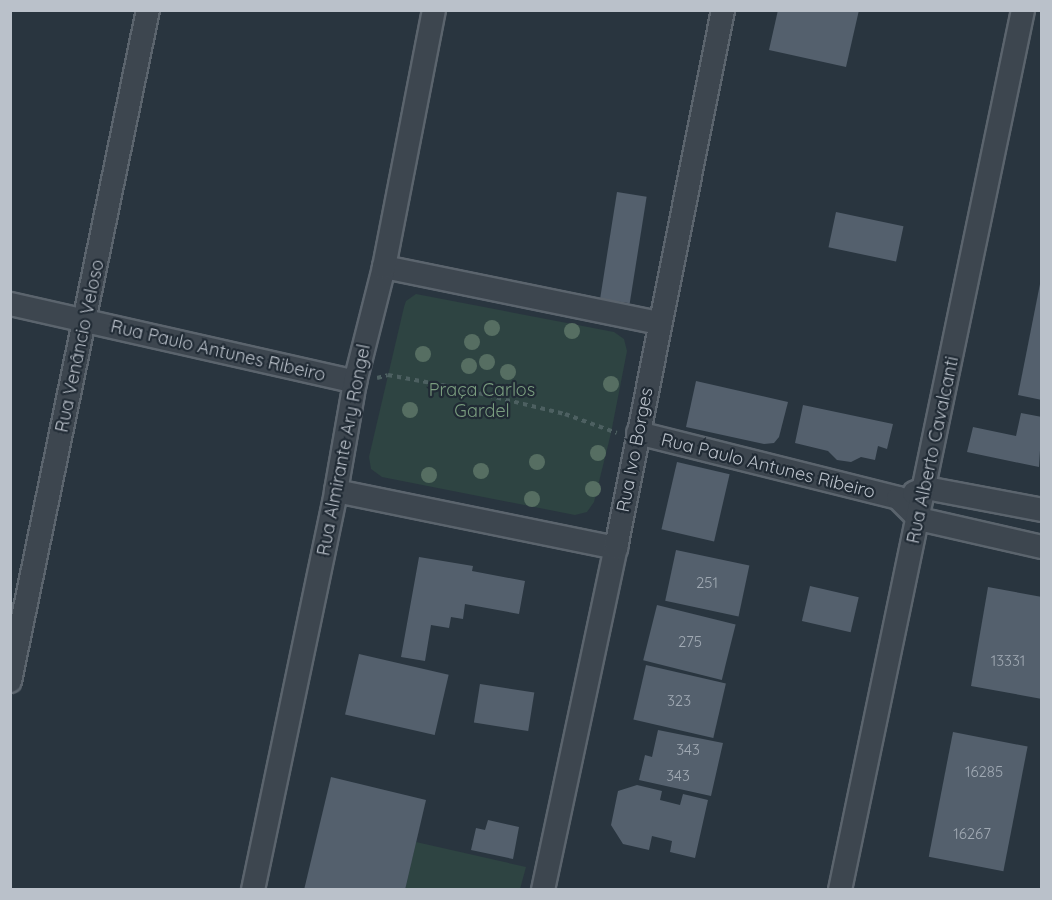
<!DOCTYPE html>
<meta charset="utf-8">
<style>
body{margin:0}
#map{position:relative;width:1052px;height:900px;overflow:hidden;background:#29353f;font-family:Quicksand,sans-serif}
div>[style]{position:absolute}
.green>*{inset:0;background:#2e4442}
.building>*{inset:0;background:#54606d;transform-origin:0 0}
.path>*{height:4px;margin-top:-2px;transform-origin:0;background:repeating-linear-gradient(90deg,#4d6061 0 4.5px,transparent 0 9px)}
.roads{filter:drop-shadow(2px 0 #5b646d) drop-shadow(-2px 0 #5b646d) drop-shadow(0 2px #5b646d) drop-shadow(0 -2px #5b646d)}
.street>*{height:22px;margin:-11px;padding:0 11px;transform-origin:11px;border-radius:11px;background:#3d464f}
.trees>*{width:16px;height:16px;margin:-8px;border-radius:50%;background:#566e62}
span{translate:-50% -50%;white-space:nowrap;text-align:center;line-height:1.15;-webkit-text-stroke:4.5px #212b35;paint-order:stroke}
.number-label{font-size:15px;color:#a0a9b3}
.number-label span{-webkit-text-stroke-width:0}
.street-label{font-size:18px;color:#bac1ca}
.park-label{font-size:18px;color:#7a9d7f}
.frame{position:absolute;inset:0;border:12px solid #bac1ca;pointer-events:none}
</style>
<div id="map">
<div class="green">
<i style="clip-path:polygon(416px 294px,614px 332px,624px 339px,627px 351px,611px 433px,594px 502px,587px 512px,575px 515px,382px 477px,371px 469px,369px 457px,404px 307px,406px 301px)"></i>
<i style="clip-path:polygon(416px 842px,526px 867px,520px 889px,405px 890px)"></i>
</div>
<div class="building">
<i style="clip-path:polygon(778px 10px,859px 10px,846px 67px,769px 50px)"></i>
<i style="left:617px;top:192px;width:30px;height:108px;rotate:9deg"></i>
<i style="left:836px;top:212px;width:69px;height:36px;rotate:12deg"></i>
<i style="clip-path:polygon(1040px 284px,1042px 284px,1042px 400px,1018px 395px)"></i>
<i style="clip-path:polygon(696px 381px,788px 402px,779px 437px,774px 443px,764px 444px,686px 427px)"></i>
<i style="clip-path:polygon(803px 405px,893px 424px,887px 449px,878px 446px,875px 460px,861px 457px,851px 462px,837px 460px,828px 451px,795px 443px)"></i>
<i style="clip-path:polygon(1021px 413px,1042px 417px,1039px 467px,967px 452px,973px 427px,1016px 436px)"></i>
<i style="left:677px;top:462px;width:54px;height:69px;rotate:13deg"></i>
<i style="left:676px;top:550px;width:75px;height:52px;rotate:12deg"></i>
<i style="clip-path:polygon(419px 557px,473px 566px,472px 571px,525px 581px,519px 614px,465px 604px,463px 619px,451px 617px,449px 628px,431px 625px,425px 661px,401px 657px)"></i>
<i style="left:810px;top:586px;width:50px;height:36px;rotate:13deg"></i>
<i style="clip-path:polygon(988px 587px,1042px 597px,1042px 699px,971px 686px)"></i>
<i style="left:657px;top:605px;width:81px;height:57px;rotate:14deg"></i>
<i style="left:359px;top:654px;width:92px;height:62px;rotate:13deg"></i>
<i style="left:646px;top:665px;width:82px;height:56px;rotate:13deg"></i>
<i style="left:480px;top:684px;width:55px;height:39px;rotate:9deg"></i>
<i style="clip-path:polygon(658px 730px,723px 743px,711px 796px,639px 780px,645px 755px,652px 757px)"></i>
<i style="left:953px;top:732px;width:76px;height:127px;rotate:11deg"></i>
<i style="clip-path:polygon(331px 777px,426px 800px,405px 890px,304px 890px)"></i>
<i style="clip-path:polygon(637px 785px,662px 791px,660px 800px,680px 805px,683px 794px,708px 800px,695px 858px,670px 852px,672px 841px,652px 836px,649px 850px,623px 844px,611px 825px,618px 791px)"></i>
<i style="clip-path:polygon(488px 820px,519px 827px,513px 859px,471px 850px,476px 828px,485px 830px)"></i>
</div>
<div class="path">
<i style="left:377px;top:378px;width:11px;rotate:-15deg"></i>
<i style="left:388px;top:375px;width:66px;rotate:10.5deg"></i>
<i style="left:453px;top:387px;width:115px;rotate:13.6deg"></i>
<i style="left:565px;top:414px;width:55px;rotate:20.1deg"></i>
</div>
<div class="roads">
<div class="street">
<i style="left:384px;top:267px;width:282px;rotate:11.5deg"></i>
<i style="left:10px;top:304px;width:354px;rotate:12.7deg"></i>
<i style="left:638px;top:433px;width:268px;rotate:14deg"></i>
<i style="left:898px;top:498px;width:30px;rotate:45deg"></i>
<i style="left:919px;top:519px;width:126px;rotate:12.8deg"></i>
<i style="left:336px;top:491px;width:286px;rotate:11.5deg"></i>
<i style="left:914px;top:493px;width:13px;rotate:-23deg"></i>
<i style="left:926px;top:488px;width:118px;rotate:10.7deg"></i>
<i style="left:10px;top:681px;width:685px;rotate:-78.38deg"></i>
<i style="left:253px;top:890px;width:408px;rotate:-78.2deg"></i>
<i style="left:336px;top:491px;width:111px;rotate:-80.1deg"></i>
<i style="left:355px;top:382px;width:119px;rotate:-75.8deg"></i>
<i style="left:384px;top:267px;width:262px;rotate:-79deg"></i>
<i style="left:543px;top:890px;width:350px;rotate:-78deg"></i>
<i style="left:616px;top:548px;width:549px;rotate:-78.75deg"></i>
<i style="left:840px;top:890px;width:899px;rotate:-78.25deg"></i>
</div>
</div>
<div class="trees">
<i style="left:492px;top:328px"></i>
<i style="left:572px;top:331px"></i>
<i style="left:472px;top:342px"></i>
<i style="left:423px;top:354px"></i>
<i style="left:487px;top:362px"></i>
<i style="left:469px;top:366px"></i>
<i style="left:508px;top:372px"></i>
<i style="left:611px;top:384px"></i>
<i style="left:410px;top:410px"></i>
<i style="left:598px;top:453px"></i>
<i style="left:537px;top:462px"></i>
<i style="left:481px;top:471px"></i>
<i style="left:429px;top:475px"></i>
<i style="left:593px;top:489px"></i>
<i style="left:532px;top:499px"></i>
</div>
<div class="number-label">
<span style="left:707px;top:583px">251</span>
<span style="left:690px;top:642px">275</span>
<span style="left:1008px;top:661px">13331</span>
<span style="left:679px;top:701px">323</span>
<span style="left:688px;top:750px">343</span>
<span style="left:984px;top:772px">16285</span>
<span style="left:678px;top:776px">343</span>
<span style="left:972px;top:834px">16267</span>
</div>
<div class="street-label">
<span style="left:80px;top:346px;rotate:-78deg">Rua Venâncio Veloso</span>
<span style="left:218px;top:351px;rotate:13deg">Rua Paulo Antunes Ribeiro</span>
<span style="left:344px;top:450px;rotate:-79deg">Rua Almirante Ary Rongel</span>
<span style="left:635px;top:450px;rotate:-79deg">Rua Ivo Borges</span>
<span style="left:933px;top:450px;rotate:-78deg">Rua Alberto Cavalcanti</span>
<span style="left:768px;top:466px;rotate:14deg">Rua Paulo Antunes Ribeiro</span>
</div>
<div class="park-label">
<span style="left:482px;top:401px">Praça Carlos<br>Gardel</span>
</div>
<div class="frame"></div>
</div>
